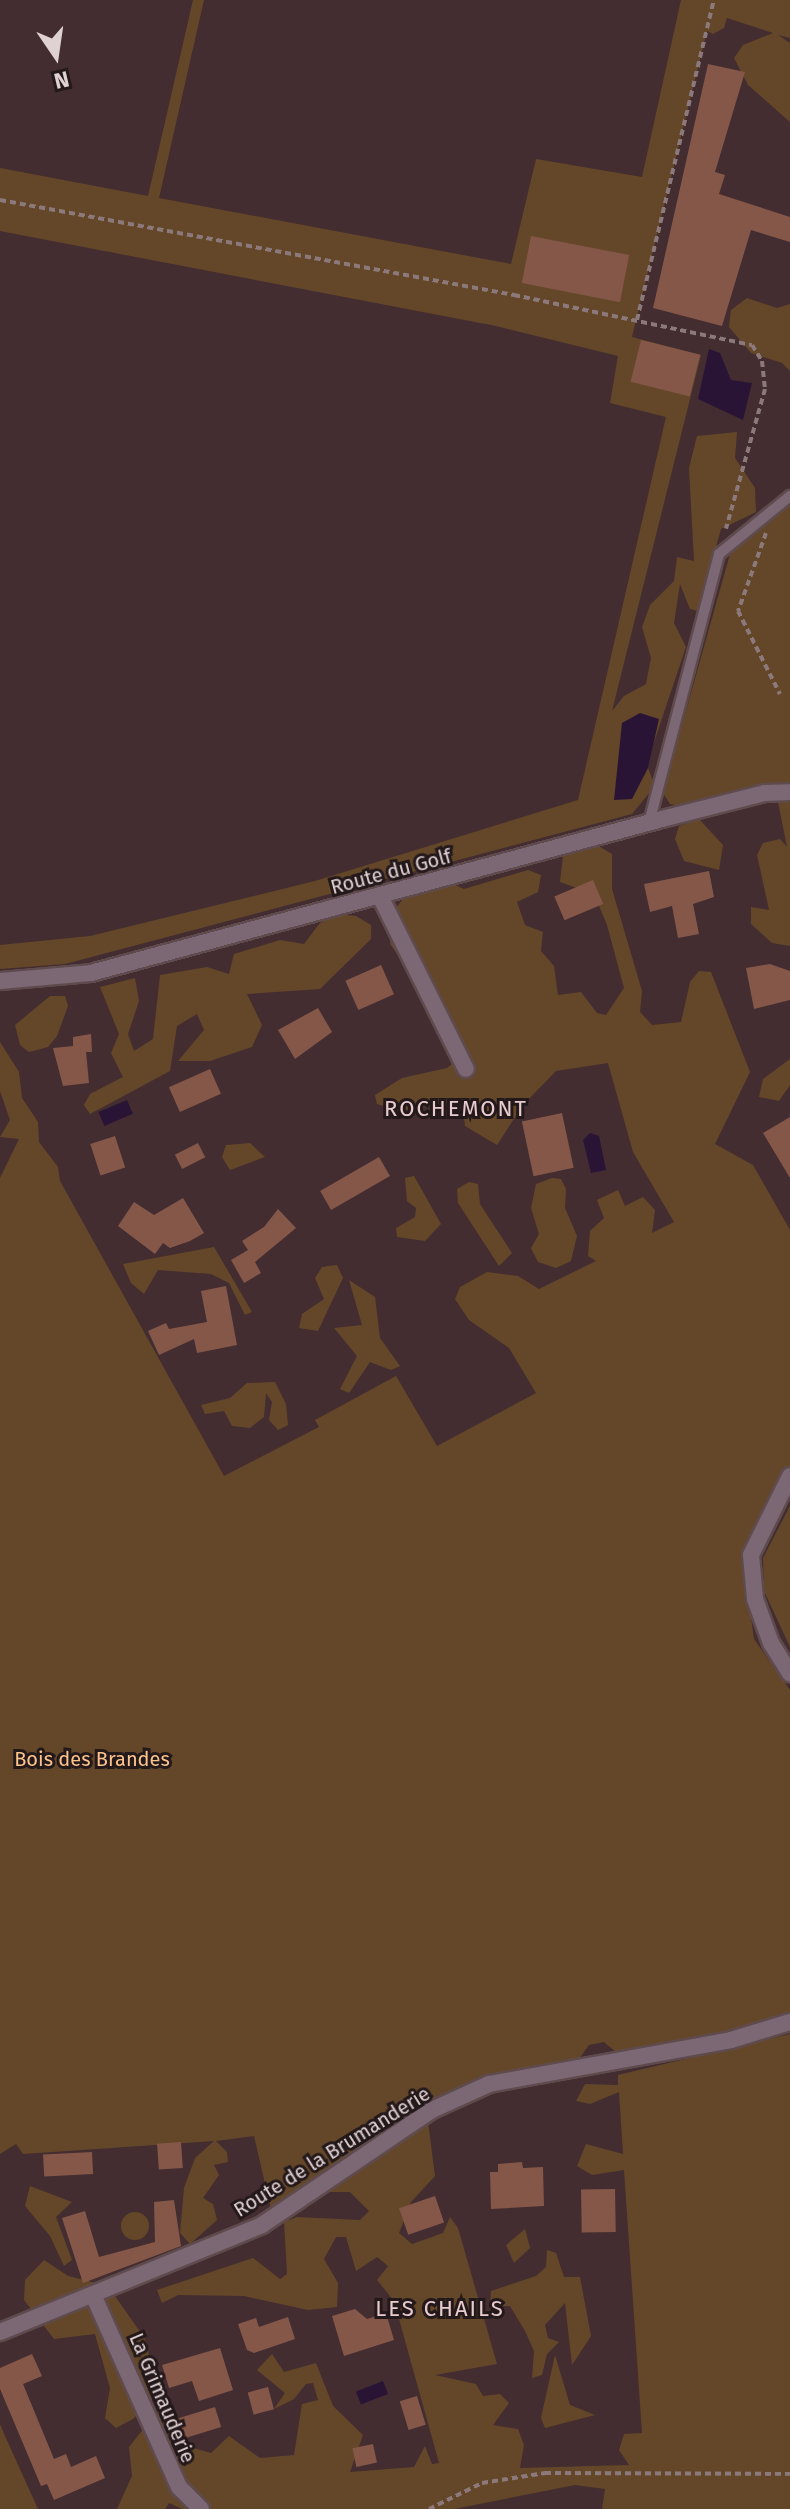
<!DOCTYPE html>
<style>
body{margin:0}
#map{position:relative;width:790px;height:2509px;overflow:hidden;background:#432d30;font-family:"Fira Sans",sans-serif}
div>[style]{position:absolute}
.green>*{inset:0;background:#644729}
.round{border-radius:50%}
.water>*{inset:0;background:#291436;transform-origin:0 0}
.building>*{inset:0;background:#855749;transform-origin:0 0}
.path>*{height:4px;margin-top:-2px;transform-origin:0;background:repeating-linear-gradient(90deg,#8c797c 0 6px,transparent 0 10px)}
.roads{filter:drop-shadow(2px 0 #5f4b4d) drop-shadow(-2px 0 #5f4b4d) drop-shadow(0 2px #5f4b4d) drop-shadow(0 -2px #5f4b4d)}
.service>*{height:10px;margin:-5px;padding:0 5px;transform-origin:5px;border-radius:5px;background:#7b6874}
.minor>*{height:16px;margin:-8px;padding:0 8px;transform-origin:8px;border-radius:8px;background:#7b6874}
span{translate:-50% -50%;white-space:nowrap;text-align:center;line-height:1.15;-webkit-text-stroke:6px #23181a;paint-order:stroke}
.street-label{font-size:20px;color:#e0d1d3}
.park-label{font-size:20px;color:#fcc48c}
.neighbourhood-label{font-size:22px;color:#e8cbcf;letter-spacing:2px}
.north{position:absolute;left:16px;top:16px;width:80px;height:80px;-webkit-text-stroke:6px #23181a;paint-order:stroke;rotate:167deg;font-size:22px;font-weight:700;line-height:32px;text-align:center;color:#e0d1d3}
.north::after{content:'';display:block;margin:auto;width:28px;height:36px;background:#e0d1d3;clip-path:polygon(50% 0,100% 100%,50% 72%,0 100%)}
</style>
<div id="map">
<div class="green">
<i style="clip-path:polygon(193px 0,204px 0,159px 198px,511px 264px,536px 159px,642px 177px,681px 0,790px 0,790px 38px,778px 35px,790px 43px,790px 122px,748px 85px,734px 58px,743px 45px,773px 33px,727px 18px,724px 28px,713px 34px,707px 31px,632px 337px,701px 355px,612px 711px,624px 696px,646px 684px,651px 658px,642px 627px,650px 605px,674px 581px,677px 557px,694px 561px,689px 468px,697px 436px,737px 432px,735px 458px,755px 488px,756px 512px,721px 529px,698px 611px,690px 609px,680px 584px,674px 623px,686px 647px,653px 745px,648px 768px,655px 786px,632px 814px,65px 964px,0 969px,0 945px,90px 936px,315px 881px,578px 800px,666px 417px,610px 403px,618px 356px,496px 326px,0 231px,0 168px,148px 196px)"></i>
<i style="clip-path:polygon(747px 298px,777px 308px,790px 304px,790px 371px,782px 363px,751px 353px,729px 327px,731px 310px)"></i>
<i style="clip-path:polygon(790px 496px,790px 946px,772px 943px,751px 924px,751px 907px,769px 910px,757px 855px,763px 843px,780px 839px,787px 847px,776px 792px,682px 806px,670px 804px,663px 793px,730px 554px)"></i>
<i style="clip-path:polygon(699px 819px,723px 845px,719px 870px,684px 861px,675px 839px,679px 826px)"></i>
<i style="clip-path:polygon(597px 845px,612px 854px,612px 889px,642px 991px,640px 1012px,652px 1025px,681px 1022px,690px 982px,699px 971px,711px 972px,750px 1072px,715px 1144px,753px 1165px,790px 1230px,790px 1490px,763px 1541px,748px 1596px,754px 1639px,790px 1690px,790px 2019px,624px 2059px,604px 2042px,589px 2045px,572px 2069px,489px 2084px,427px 2114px,435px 2176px,411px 2202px,399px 2233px,412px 2244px,443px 2233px,450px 2217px,458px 2228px,497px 2364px,435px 2375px,476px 2384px,483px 2396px,500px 2394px,509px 2403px,493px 2425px,518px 2429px,524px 2445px,520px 2468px,629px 2465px,619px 2450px,624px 2434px,642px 2433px,624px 2170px,592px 2175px,577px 2166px,586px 2144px,623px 2154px,619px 2092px,590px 2104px,576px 2101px,585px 2084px,618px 2085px,618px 2075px,790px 2034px,790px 2509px,602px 2509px,605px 2489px,575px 2485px,454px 2509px,182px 2509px,169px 2503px,165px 2509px,117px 2509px,132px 2476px,129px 2447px,160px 2408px,183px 2445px,211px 2453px,229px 2436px,260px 2458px,294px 2455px,302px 2404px,318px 2400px,313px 2383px,306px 2384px,294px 2399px,274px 2409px,285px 2393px,257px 2370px,272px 2354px,284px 2372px,316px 2363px,333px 2406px,363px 2435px,350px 2472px,414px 2467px,425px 2446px,432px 2464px,439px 2463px,394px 2301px,377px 2280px,388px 2266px,377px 2257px,356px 2271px,346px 2237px,336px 2237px,324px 2259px,338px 2283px,337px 2307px,308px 2310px,244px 2296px,178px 2295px,162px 2303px,157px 2290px,253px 2258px,280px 2279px,287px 2274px,284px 2222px,297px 2217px,360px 2220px,369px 2211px,350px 2192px,311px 2192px,273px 2218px,254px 2136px,216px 2141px,227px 2152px,228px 2162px,214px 2165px,219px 2175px,203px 2198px,213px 2204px,217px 2220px,190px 2244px,180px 2233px,184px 2188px,195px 2158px,214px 2141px,23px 2154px,16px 2144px,0 2154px,0 1178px,19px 1139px,0 1137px,10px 1120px,0 1091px,0 1042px,19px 1072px,22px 1098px,38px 1122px,39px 1142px,58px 1167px,60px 1181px,224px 1476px,319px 1427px,315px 1420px,396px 1376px,437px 1446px,536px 1393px,509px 1348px,469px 1320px,455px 1299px,460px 1287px,487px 1272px,518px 1276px,539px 1289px,596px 1261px,588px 1256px,590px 1231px,604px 1218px,597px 1200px,618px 1190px,625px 1206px,643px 1197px,655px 1210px,652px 1233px,674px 1222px,633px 1152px,608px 1063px,556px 1071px,523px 1105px,497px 1145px,465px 1126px,462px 1100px,400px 1111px,377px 1104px,375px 1095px,402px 1078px,447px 1068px,468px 1051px,426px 967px,403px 962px,390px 944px,396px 908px,406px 895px,451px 883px,464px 889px,528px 870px,541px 875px,538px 892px,517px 902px,525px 925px,543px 932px,541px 951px,554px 966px,558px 995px,581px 992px,597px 1013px,606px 1015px,624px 988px,607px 925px,594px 894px,560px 882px,563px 856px)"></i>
<i style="clip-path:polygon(336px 914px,356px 916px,371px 925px,371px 939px,320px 989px,247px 994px,262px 1025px,252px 1047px,210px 1061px,178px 1061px,204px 1030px,197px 1014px,177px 1026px,170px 1071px,90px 1114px,84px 1105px,90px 1094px,123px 1077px,111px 1053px,119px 1034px,100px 987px,135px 978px,139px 1001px,128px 1034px,134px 1051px,153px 1039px,160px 975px,207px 967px,229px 974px,234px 954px,280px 940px,304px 944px,320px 923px)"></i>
<i style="clip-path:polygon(50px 996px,65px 996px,68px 1006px,57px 1036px,48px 1047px,29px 1052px,20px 1045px,15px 1025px)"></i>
<i style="clip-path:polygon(790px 1059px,790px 1085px,779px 1101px,759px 1097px,763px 1079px)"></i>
<i style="clip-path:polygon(250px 1143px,265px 1157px,230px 1170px,222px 1157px,226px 1145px)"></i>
<i style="clip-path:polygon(414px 1176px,441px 1224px,425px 1241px,397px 1237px,396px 1228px,415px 1217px,416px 1208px,407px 1201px,405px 1178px)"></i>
<i style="clip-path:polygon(552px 1178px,561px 1179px,566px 1189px,565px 1208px,577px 1236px,571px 1261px,556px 1268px,538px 1262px,531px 1248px,539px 1234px,531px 1208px,536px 1184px)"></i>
<i style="clip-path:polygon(469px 1182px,478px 1184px,480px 1204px,512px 1253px,499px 1266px,458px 1203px,457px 1189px)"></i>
<i style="clip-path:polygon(214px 1247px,252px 1312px,245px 1315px,229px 1283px,211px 1274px,158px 1270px,144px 1294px,131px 1283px,123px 1264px)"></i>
<i style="clip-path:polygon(337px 1265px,343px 1278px,318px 1331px,299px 1328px,302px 1314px,324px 1299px,315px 1278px,322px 1267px)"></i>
<i style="clip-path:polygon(349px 1280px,375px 1297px,380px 1338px,400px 1366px,391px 1370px,370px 1362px,349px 1393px,340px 1389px,357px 1356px,334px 1328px,362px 1325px)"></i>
<i style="clip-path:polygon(275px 1382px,286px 1404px,288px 1425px,278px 1430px,269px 1420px,272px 1402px,266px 1393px,264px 1417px,250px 1428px,232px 1426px,224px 1411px,205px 1414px,201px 1405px,230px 1398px,247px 1383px)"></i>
<i style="clip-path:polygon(790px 1506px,790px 1647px,764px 1591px,763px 1558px)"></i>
<i style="clip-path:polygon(30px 2186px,72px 2202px,56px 2217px,72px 2260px,64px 2266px,50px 2236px,25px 2206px)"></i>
<i class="round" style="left:121px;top:2212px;width:28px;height:28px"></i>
<i style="clip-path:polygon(525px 2229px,530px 2248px,514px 2263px,506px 2245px)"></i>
<i style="clip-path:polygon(547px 2250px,556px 2253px,564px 2277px,580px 2277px,591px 2336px,572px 2365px,565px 2303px,545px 2325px,548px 2338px,559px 2342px,547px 2354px,542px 2375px,532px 2378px,534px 2351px,525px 2331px,510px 2306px,490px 2306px,491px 2291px,536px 2276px,546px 2267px)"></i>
<i style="clip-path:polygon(44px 2260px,68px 2276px,108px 2286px,145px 2339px,158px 2393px,133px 2419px,116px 2428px,105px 2418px,110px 2388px,95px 2334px,54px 2339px,24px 2300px,25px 2280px)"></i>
<i style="clip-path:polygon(555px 2355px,570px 2405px,595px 2415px,545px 2428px,541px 2418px)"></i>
<i style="clip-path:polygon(0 2424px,5px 2436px,38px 2509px,0 2509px)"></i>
</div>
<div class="water">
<i style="clip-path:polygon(709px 349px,720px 353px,731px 380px,752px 383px,743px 420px,698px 399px)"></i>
<i style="clip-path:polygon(640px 713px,659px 719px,648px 768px,632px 799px,614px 800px,622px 723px)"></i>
<i style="left:127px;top:1100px;width:15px;height:31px;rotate:67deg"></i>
<i style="clip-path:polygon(590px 1133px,599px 1136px,606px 1170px,591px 1173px,583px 1140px)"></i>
<i style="left:383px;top:2381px;width:14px;height:29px;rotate:69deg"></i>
</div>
<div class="building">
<i style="clip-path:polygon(708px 64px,745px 72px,715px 172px,725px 175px,719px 194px,790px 217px,790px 242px,751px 230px,722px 326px,653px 308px)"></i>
<i style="left:531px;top:236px;width:100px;height:48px;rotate:11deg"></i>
<i style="left:641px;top:340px;width:61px;height:43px;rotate:14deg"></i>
<i style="clip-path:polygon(709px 871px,714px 897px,693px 904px,699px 934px,678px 938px,672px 906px,650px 912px,644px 884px)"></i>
<i style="left:593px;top:880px;width:26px;height:42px;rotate:67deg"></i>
<i style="clip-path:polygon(770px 964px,790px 971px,790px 1000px,754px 1009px,746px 968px)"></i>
<i style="left:381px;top:965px;width:32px;height:39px;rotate:66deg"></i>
<i style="clip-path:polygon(318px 1008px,332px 1032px,295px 1059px,278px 1030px)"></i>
<i style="clip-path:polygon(91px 1034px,92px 1052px,86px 1052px,89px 1083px,63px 1086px,53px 1048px,73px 1046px,73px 1037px)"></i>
<i style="left:210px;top:1069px;width:27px;height:45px;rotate:66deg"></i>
<i style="left:562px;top:1113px;width:56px;height:41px;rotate:78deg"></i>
<i style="clip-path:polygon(790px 1117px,790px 1178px,763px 1133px)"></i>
<i style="left:115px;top:1136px;width:33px;height:26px;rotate:72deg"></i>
<i style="left:198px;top:1143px;width:16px;height:26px;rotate:63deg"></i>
<i style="left:379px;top:1157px;width:22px;height:68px;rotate:60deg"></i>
<i style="clip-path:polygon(183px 1198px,204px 1233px,190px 1241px,170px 1248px,163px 1243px,155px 1254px,118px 1226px,134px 1202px,154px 1215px)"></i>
<i style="clip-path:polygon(278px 1209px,296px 1228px,255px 1262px,261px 1273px,244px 1283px,231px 1260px,248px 1250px,242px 1241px,264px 1227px)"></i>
<i style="clip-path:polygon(226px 1286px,237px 1345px,197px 1353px,194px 1339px,159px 1355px,148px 1331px,166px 1323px,169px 1329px,207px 1322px,201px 1291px)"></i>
<i style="left:181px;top:2142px;width:26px;height:24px;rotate:86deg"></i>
<i style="left:92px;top:2152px;width:22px;height:49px;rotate:87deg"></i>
<i style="clip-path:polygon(522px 2162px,523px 2168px,543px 2167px,544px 2206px,491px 2209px,490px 2172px,498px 2172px,498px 2164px)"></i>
<i style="left:615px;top:2189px;width:43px;height:34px;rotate:89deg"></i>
<i style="left:435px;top:2196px;width:28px;height:38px;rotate:71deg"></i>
<i style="clip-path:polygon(174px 2200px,181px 2246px,83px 2283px,62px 2218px,85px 2211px,99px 2257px,155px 2242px,154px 2202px)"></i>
<i style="clip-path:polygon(355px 2309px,367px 2319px,386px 2313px,394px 2340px,344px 2356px,332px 2316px)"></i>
<i style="clip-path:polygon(288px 2317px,295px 2339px,254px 2353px,247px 2350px,238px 2324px,256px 2318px,259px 2327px)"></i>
<i style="clip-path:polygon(220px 2348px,233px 2390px,199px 2401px,192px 2381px,169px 2388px,162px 2365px)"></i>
<i style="clip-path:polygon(32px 2354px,42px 2376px,23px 2384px,54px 2459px,66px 2454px,71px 2467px,96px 2456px,105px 2478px,54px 2500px,47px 2484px,41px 2486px,0 2389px,0 2368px)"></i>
<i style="left:268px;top:2387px;width:23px;height:21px;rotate:75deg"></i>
<i style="left:417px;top:2396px;width:30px;height:18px;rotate:73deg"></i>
<i style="left:215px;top:2407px;width:21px;height:39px;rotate:73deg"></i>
<i style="left:373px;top:2444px;width:19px;height:21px;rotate:78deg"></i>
</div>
<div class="path">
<i style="left:0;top:200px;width:523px;rotate:10.47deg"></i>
<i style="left:514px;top:295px;width:243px;rotate:11.9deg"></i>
<i style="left:752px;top:345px;width:19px;rotate:58deg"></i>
<i style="left:762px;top:361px;width:28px;rotate:84deg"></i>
<i style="left:765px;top:389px;width:145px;rotate:105.6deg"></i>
<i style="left:637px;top:320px;width:329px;rotate:-76.5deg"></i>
<i style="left:766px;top:533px;width:83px;rotate:109.7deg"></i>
<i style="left:738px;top:611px;width:93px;rotate:63.2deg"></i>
<i style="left:429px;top:2509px;width:59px;rotate:-26.1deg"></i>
<i style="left:482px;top:2483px;width:64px;rotate:-9deg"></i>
<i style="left:545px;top:2473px;width:245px;rotate:0.2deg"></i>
</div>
<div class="roads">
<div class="service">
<i style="left:649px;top:823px;width:278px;rotate:-75.4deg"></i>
<i style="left:719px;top:554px;width:92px;rotate:-39.2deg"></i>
</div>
<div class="minor">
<i style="left:380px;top:896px;width:193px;rotate:63.6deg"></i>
<i style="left:0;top:981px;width:91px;rotate:-5deg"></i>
<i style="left:91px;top:973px;width:591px;rotate:-15.09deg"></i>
<i style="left:662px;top:819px;width:106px;rotate:-14.2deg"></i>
<i style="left:765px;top:793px;width:25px;rotate:-2deg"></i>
<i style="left:790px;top:1476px;width:88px;rotate:116.3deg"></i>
<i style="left:751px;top:1555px;width:44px;rotate:84.8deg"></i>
<i style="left:755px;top:1599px;width:47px;rotate:70deg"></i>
<i style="left:771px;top:1643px;width:36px;rotate:58deg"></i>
<i style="left:94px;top:2297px;width:208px;rotate:65.9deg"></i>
<i style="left:179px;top:2487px;width:31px;rotate:45deg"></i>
<i style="left:0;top:2332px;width:283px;rotate:-22.2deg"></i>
<i style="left:262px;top:2225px;width:205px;rotate:-34.1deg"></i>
<i style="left:432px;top:2110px;width:63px;rotate:-24.5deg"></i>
<i style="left:489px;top:2084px;width:246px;rotate:-10.3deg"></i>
<i style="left:731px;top:2040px;width:62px;rotate:-17deg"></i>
</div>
</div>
<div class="street-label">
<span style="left:391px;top:872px;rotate:-15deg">Route du Golf</span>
<span style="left:332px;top:2152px;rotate:-32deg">Route de la Brumanderie</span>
<span style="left:162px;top:2398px;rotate:67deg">La Grimauderie</span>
</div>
<div class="park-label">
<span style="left:92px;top:1759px">Bois des Brandes</span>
</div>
<div class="neighbourhood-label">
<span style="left:456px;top:1109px">ROCHEMONT</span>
<span style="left:440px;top:2309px">LES CHAILS</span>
</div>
<div class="north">N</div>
</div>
